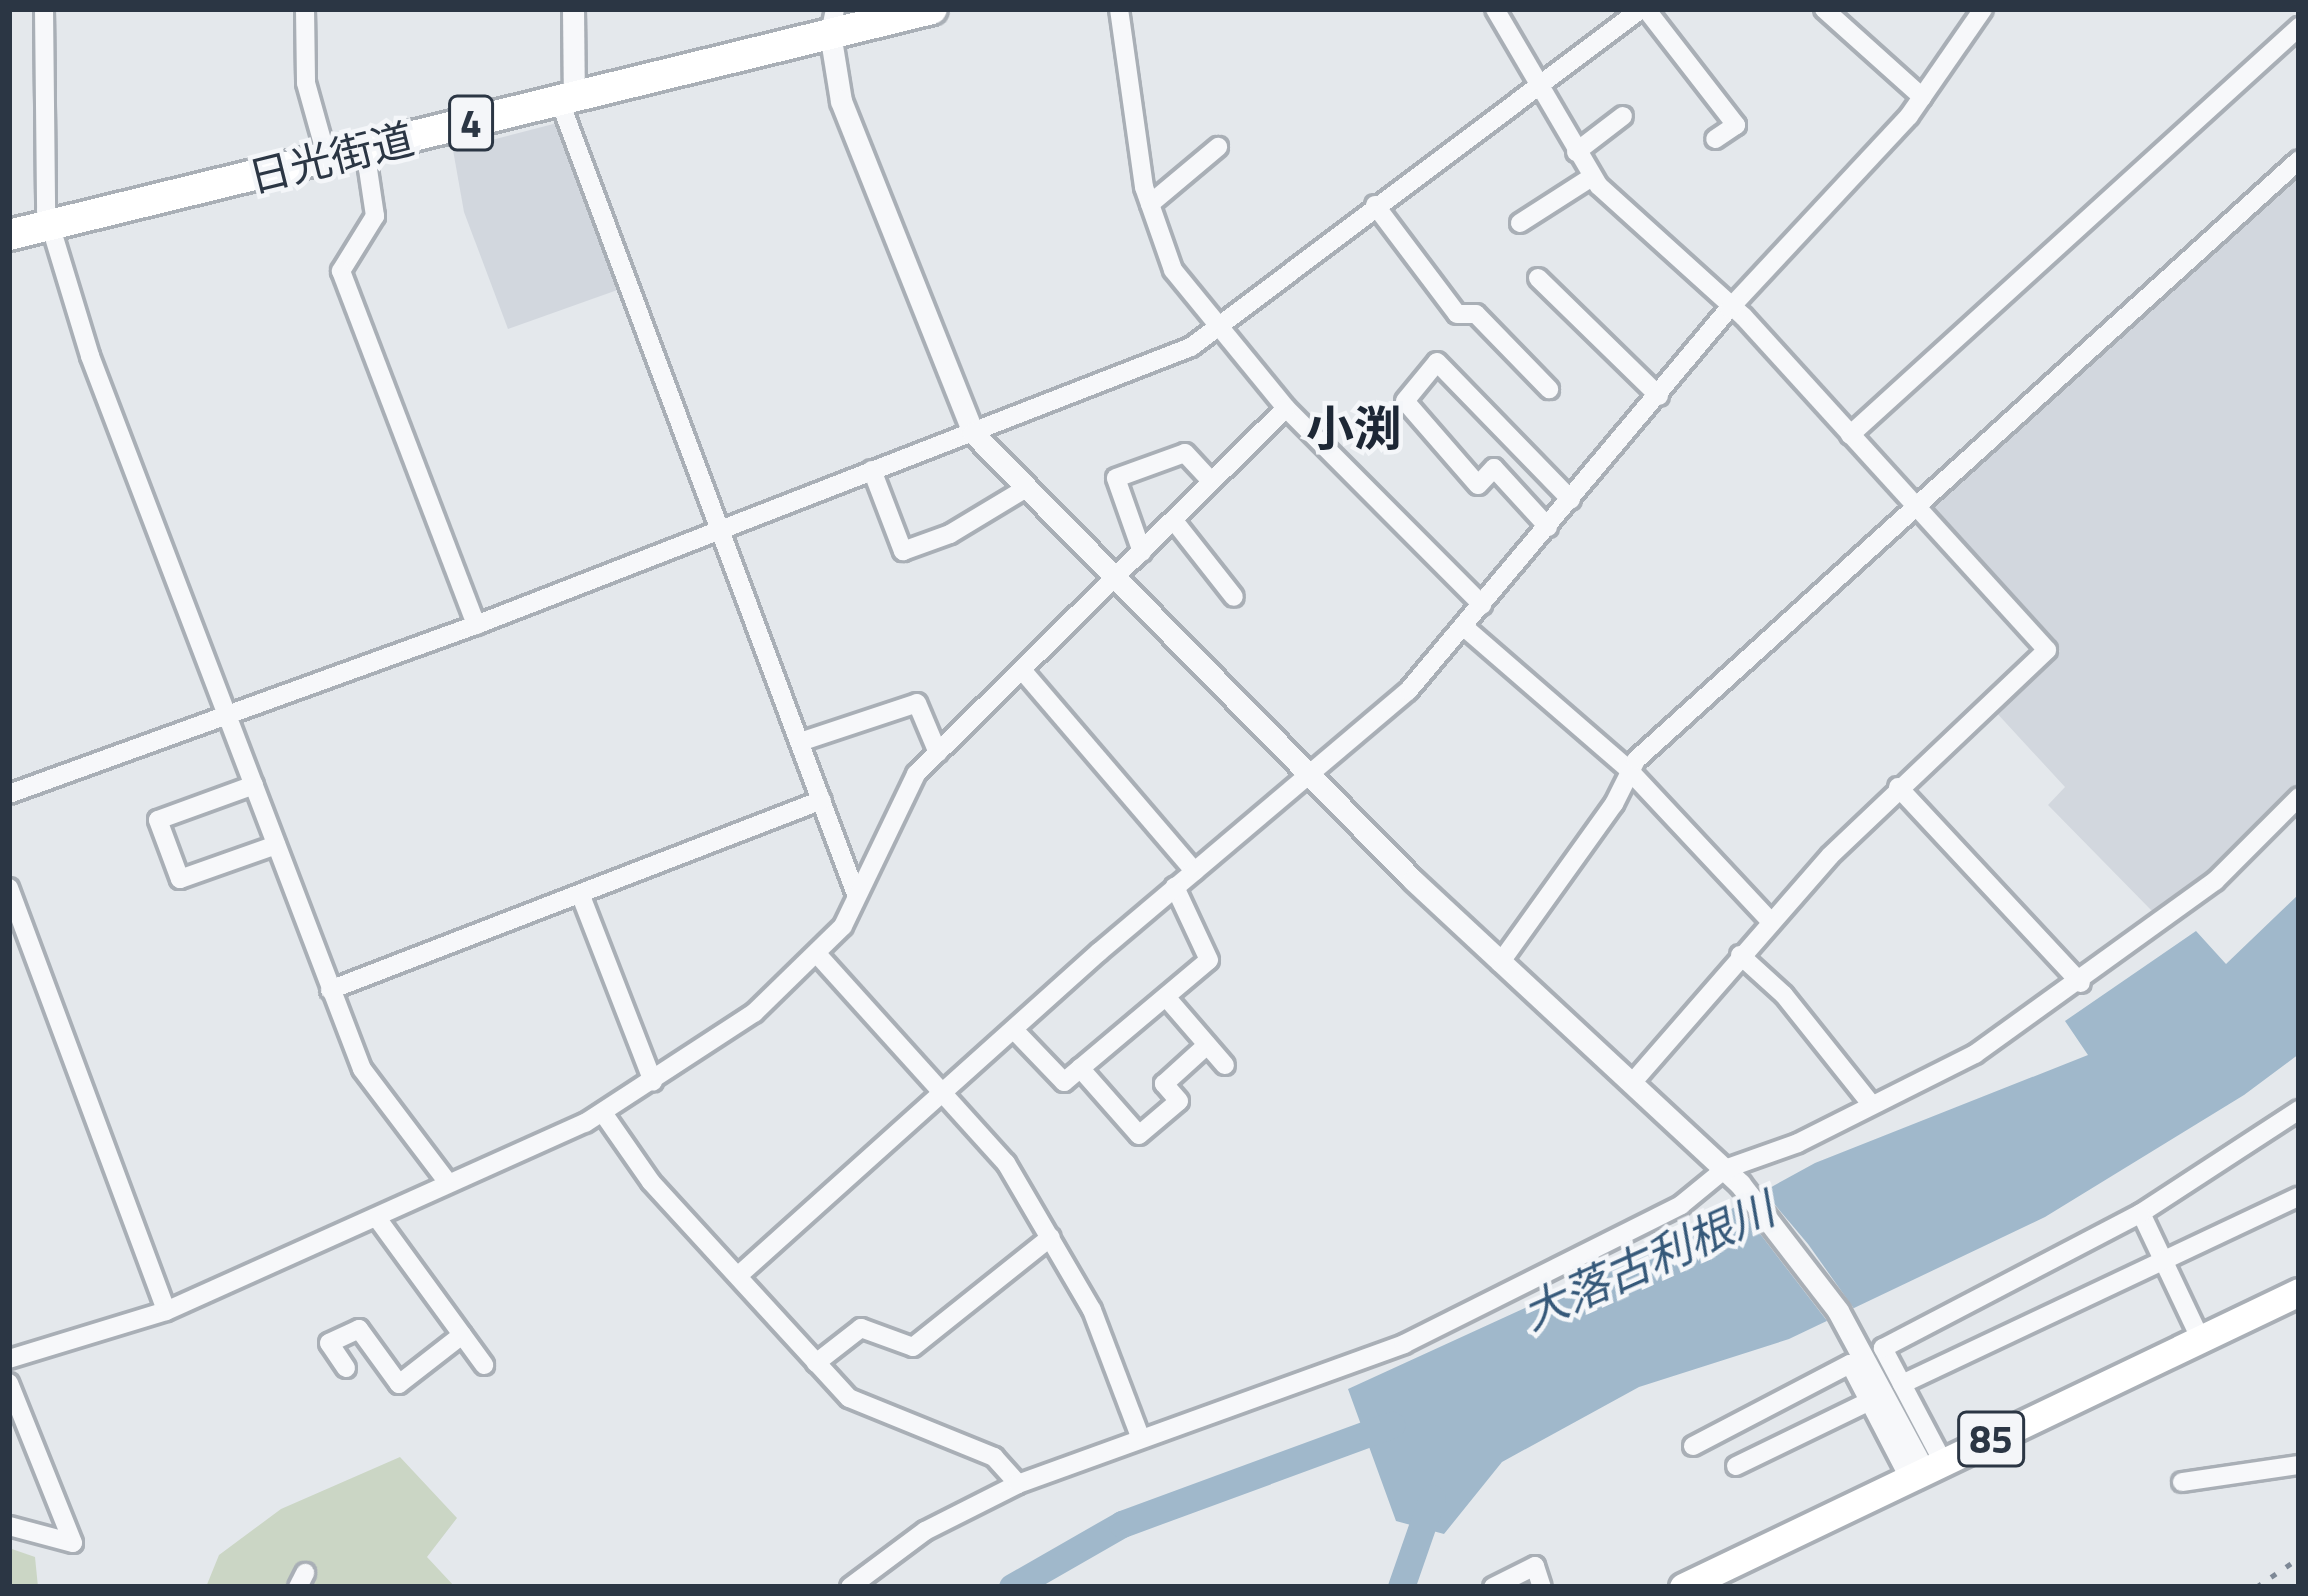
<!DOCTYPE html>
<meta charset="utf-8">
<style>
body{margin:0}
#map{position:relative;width:2308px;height:1596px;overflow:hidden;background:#e4e8ec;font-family:"Titillium Web","Noto Sans JP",sans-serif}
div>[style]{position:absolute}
.built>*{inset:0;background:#d2d7de}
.green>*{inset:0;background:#cbd6c5}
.water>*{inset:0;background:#a0b8cb}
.pier>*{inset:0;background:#e4e8ec}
.river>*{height:27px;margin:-13.5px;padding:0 13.5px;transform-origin:13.5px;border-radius:13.5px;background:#a0b8cb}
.roads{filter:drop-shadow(3px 0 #a9afb6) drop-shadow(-3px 0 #a9afb6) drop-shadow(0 3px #a9afb6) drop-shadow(0 -3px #a9afb6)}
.minor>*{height:18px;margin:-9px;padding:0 9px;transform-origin:9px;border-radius:9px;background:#f7f8fa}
.tertiary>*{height:21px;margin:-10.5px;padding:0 10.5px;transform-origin:10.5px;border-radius:10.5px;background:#f7f8fa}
.primary>*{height:27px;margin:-13.5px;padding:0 13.5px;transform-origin:13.5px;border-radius:13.5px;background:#fff}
.trunk>*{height:30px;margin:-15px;padding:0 15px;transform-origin:15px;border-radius:15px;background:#fff}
.rail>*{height:4.5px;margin-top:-2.25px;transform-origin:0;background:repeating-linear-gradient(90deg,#7d8896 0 6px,transparent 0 18px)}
span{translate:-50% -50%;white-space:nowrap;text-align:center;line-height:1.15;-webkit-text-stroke:9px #f4f6f9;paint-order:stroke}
.shield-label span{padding:3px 9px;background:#f4f6f9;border:3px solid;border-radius:9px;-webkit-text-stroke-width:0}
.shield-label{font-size:39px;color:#2b3644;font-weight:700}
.street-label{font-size:42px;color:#2b3644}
.water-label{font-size:45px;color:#355879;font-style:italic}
.quarter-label{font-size:48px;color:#1d2735;font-weight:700}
.frame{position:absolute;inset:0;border:12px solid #2b3644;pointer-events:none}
</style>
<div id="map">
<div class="built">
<i style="clip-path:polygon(561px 122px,623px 288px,508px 329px,464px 212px,453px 150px)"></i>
<i style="clip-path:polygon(2299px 169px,2299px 791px,2166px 913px,2151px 910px,2048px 805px,2065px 787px,1994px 710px,2060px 651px,1925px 504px)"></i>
</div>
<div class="green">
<i style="clip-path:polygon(400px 1457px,457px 1518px,427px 1557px,455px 1587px,206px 1587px,219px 1555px,281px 1509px)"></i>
<i style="clip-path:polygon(9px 1548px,35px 1557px,38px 1587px,9px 1587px)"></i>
</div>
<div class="water">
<i style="clip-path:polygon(2299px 894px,2299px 1054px,2244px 1095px,2045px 1217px,1789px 1339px,1639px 1387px,1502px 1462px,1444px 1534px,1396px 1521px,1348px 1389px,1684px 1235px,1815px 1163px,2088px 1055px,2065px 1021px,2196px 931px,2226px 964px)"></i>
</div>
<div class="pier">
<i style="clip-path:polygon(1760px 1187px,1808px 1244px,1857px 1313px,1831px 1326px,1734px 1200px)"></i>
</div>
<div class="river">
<i style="left:1012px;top:1587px;width:127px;rotate:-29.8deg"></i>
<i style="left:1122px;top:1524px;width:287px;rotate:-20.2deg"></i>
<i style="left:1401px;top:1587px;width:94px;rotate:-70.8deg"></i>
</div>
<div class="roads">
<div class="minor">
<i style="left:44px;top:9px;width:202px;rotate:89.4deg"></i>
<i style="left:46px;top:211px;width:152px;rotate:73.1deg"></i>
<i style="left:90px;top:356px;width:763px;rotate:69.12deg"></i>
<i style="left:362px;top:1069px;width:139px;rotate:52.9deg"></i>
<i style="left:305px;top:9px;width:74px;rotate:89.2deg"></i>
<i style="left:306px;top:83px;width:78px;rotate:74.4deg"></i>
<i style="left:1119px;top:9px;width:180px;rotate:82deg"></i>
<i style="left:1144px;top:187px;width:88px;rotate:70.7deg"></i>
<i style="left:1173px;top:270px;width:178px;rotate:50.7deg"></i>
<i style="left:1286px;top:408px;width:278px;rotate:45.1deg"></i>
<i style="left:1495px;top:9px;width:205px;rotate:59.6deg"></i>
<i style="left:1599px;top:186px;width:195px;rotate:42.1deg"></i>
<i style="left:1744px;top:317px;width:450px;rotate:47.7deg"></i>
<i style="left:2047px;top:650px;width:299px;rotate:136.5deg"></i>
<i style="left:1830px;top:856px;width:301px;rotate:131.1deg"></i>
<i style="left:1646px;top:9px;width:147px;rotate:52.2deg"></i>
<i style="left:1736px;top:125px;width:25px;rotate:146deg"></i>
<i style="left:1824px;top:9px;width:132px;rotate:41.9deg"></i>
<i style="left:830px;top:33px;width:25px;rotate:-78deg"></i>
<i style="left:560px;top:102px;width:846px;rotate:69.51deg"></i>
<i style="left:365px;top:149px;width:68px;rotate:81.5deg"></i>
<i style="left:375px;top:216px;width:65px;rotate:121.7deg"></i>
<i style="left:341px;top:271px;width:379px;rotate:69.1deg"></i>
<i style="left:1576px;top:152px;width:59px;rotate:-37.5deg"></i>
<i style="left:1150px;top:204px;width:89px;rotate:-40deg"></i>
<i style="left:1375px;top:205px;width:136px;rotate:53deg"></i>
<i style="left:1457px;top:314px;width:19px"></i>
<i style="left:1476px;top:314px;width:105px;rotate:45.8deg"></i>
<i style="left:1520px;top:223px;width:85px;rotate:-32.6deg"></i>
<i style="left:1538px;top:278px;width:169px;rotate:44.3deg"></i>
<i style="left:1850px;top:435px;width:607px;rotate:-42.26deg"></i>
<i style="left:872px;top:470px;width:87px;rotate:69.1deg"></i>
<i style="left:903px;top:551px;width:50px;rotate:-19.9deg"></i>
<i style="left:950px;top:534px;width:85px;rotate:-31.1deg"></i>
<i style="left:1175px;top:522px;width:95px;rotate:51.8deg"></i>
<i style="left:1548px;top:527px;width:80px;rotate:-132.5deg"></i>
<i style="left:1494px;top:468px;width:23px;rotate:133deg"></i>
<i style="left:1478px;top:485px;width:111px;rotate:-131deg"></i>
<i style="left:1405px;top:401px;width:50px;rotate:-50.6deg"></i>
<i style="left:1437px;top:362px;width:192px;rotate:45.8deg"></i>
<i style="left:1142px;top:552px;width:78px;rotate:-109.4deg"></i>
<i style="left:1116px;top:478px;width:73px;rotate:-19.9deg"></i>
<i style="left:1185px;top:453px;width:37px;rotate:47deg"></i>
<i style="left:1463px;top:626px;width:217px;rotate:40.9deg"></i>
<i style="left:1627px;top:768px;width:208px;rotate:46.9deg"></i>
<i style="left:1022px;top:670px;width:265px;rotate:49.4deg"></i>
<i style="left:800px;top:742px;width:123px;rotate:-18.4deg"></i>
<i style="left:917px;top:703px;width:54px;rotate:67.2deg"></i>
<i style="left:254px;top:785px;width:102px;rotate:160deg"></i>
<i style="left:158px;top:820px;width:63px;rotate:69.6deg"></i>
<i style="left:180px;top:879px;width:102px;rotate:-19.5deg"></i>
<i style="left:1898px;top:787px;width:268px;rotate:47deg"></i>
<i style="left:9px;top:794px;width:497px;rotate:-19.9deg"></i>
<i style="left:476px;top:625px;width:767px;rotate:-21.25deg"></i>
<i style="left:1191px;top:347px;width:563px;rotate:-36.91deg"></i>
<i style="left:9px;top:888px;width:451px;rotate:69.6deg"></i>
<i style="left:581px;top:896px;width:199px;rotate:68.8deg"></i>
<i style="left:817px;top:954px;width:282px;rotate:47.9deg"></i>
<i style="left:1006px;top:1163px;width:170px;rotate:59.7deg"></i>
<i style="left:1092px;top:1310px;width:133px;rotate:69.2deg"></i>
<i style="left:1740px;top:955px;width:59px;rotate:42.3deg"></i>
<i style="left:1784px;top:995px;width:139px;rotate:51.4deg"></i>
<i style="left:1500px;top:963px;width:196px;rotate:-54.4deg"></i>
<i style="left:1614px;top:804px;width:49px;rotate:-63.4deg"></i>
<i style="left:1636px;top:760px;width:894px;rotate:-42.14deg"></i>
<i style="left:330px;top:990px;width:527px;rotate:-21.12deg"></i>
<i style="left:1166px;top:997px;width:90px;rotate:49.1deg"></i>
<i style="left:1017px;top:1033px;width:68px;rotate:46.2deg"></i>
<i style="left:1064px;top:1082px;width:189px;rotate:-40.1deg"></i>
<i style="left:1209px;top:960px;width:81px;rotate:-115deg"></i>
<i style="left:1080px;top:1068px;width:89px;rotate:48.6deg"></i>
<i style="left:1139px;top:1135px;width:52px;rotate:-40.4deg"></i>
<i style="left:1179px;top:1101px;width:23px;rotate:-131deg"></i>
<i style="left:1164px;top:1084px;width:58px;rotate:-42.2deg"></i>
<i style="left:603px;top:1113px;width:84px;rotate:55.2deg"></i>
<i style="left:651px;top:1182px;width:293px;rotate:47.5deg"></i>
<i style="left:849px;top:1398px;width:157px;rotate:22.1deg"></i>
<i style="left:994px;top:1457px;width:36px;rotate:48deg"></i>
<i style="left:377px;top:1218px;width:182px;rotate:53.9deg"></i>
<i style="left:739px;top:1275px;width:484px;rotate:-41.9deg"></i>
<i style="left:1099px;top:952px;width:404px;rotate:-40.2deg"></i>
<i style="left:1408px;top:691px;width:499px;rotate:-50deg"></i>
<i style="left:1729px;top:309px;width:264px;rotate:-47deg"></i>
<i style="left:1909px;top:116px;width:130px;rotate:-55.3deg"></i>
<i style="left:2200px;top:1338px;width:138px;rotate:-115.3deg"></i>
<i style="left:2141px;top:1213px;width:189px;rotate:-33.1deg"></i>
<i style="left:9px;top:1359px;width:164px;rotate:-17deg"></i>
<i style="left:166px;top:1311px;width:459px;rotate:-24.2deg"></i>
<i style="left:585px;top:1123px;width:202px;rotate:-33.1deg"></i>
<i style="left:754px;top:1013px;width:124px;rotate:-44.3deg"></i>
<i style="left:843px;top:926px;width:169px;rotate:-64.3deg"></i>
<i style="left:916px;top:774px;width:520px;rotate:-44.69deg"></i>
<i style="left:816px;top:1363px;width:57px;rotate:-37.9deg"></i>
<i style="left:861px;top:1328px;width:55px;rotate:20.1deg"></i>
<i style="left:913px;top:1347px;width:176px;rotate:-38.6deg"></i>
<i style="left:346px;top:1368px;width:30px;rotate:-124deg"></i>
<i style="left:329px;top:1343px;width:33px;rotate:-25deg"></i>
<i style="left:359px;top:1329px;width:68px;rotate:54deg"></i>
<i style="left:399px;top:1384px;width:80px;rotate:-37.9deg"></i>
<i style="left:9px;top:1383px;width:172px;rotate:68.2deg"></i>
<i style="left:73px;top:1543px;width:66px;rotate:-165.1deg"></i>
<i style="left:1902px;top:1384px;width:439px;rotate:-25.3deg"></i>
<i style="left:1693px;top:1446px;width:177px;rotate:-27.6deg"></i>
<i style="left:1850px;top:1364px;width:128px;rotate:62.6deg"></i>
<i style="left:1943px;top:1462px;width:129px;rotate:-117.8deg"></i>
<i style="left:1883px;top:1348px;width:291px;rotate:-27.6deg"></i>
<i style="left:1736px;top:1466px;width:149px;rotate:-25.9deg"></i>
<i style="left:2182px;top:1482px;width:118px;rotate:-8.3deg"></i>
<i style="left:298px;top:1587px;width:16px;rotate:-63deg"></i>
<i style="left:850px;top:1587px;width:94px;rotate:-36.7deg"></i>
<i style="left:925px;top:1531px;width:104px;rotate:-26.8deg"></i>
<i style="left:1018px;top:1484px;width:411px;rotate:-19.9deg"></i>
<i style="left:1404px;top:1344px;width:310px;rotate:-26.6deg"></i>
<i style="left:1681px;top:1205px;width:57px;rotate:-39.3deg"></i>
<i style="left:1725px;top:1169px;width:77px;rotate:-19.6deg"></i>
<i style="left:1798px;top:1143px;width:198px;rotate:-26.7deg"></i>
<i style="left:1975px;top:1054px;width:296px;rotate:-35.8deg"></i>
<i style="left:2215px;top:881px;width:119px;rotate:-45deg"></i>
<i style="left:1493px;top:1587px;width:47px;rotate:-26.6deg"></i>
<i style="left:1535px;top:1566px;width:22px;rotate:72deg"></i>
</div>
<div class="tertiary">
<i style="left:573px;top:9px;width:89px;rotate:89.4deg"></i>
<i style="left:830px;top:33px;width:69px;rotate:80.8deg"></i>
<i style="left:841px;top:101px;width:357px;rotate:68.3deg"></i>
<i style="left:973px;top:433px;width:627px;rotate:45.45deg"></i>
<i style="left:1413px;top:880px;width:446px;rotate:42.9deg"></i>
<i style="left:1740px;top:1184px;width:160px;rotate:52.3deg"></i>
<i style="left:1838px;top:1311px;width:182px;rotate:61.7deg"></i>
</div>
<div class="primary">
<i style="left:1683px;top:1587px;width:683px;rotate:-25.59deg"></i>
</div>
<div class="trunk">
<i style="left:9px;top:235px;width:950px;rotate:-13.76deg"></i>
</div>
</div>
<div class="rail">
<i style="left:2256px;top:1587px;width:52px;rotate:-34deg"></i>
</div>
<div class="shield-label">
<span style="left:471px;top:123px">4</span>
<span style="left:1991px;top:1439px">85</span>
</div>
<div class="street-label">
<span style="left:331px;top:157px;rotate:-14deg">日光街道</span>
</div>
<div class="water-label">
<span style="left:1648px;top:1261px;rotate:-24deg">大落古利根川</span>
</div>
<div class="quarter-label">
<span style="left:1354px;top:429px">小渕</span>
</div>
<div class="frame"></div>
</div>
